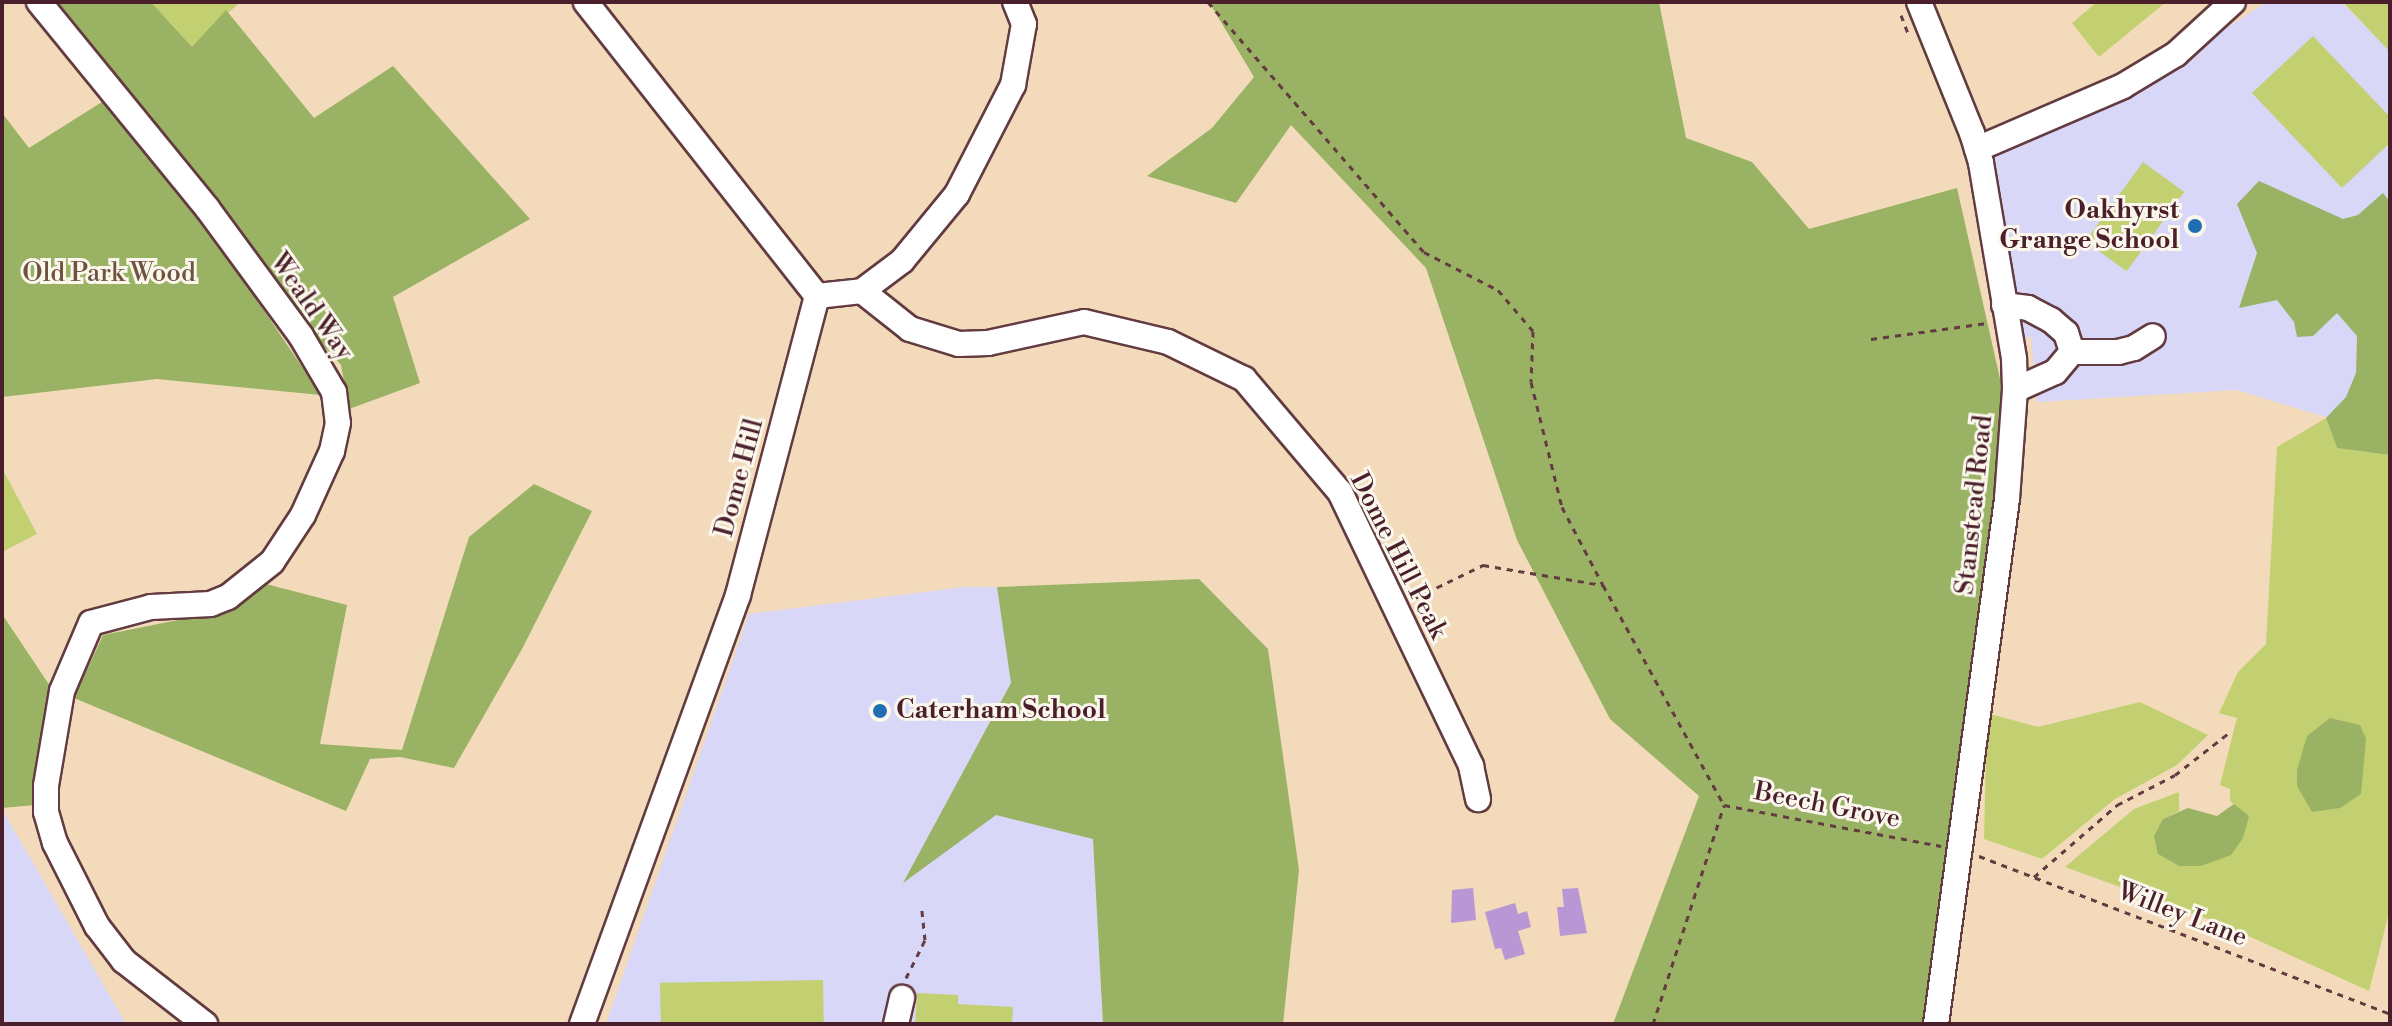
<!DOCTYPE html>
<style>
body{margin:0}
#map{position:relative;width:2392px;height:1026px;overflow:hidden;background:#f2daba;font-family:"Libre Bodoni",serif}
div>[style]{position:absolute}
.built>*{inset:0;background:#d8d7f8}
.green>*{inset:0;background:#c2d072;transform-origin:0 0}
.forest>*{inset:0;background:#99b264}
.building>*{inset:0;background:#b997d4}
.path>*{height:3px;margin-top:-1.5px;transform-origin:0;background:repeating-linear-gradient(90deg,#633b40 0 6px,transparent 0 12px)}
.roads{filter:drop-shadow(2px 0 #633b40) drop-shadow(-2px 0 #633b40) drop-shadow(0 2px #633b40) drop-shadow(0 -2px #633b40)}
.minor>*{height:24px;margin:-12px;padding:0 12px;transform-origin:12px;border-radius:12px;background:#fff}
.dots>*{width:22px;height:22px;translate:-50% -50%;box-sizing:border-box;border:4px solid #fbf7ec;border-radius:50%}
span{translate:-50% -50%;white-space:nowrap;text-align:center;line-height:1.15;-webkit-text-stroke:6px #fbf7ec;paint-order:stroke}
.poi-label{font-size:26px;color:#4a1f2b;font-weight:700}
.right{translate:-100% -50%;text-align:right}
.left{translate:0 -50%;text-align:left}
.park-label{font-size:26px;color:#6e5440}
.street-label{font-size:26px;color:#4a1f2b}
.frame{position:absolute;inset:0;border:4px solid #4a1f2b;pointer-events:none}
</style>
<div id="map">
<div class="built">
<i style="clip-path:polygon(2267px 2px,2341px 2px,2390px 51px,2390px 437px,2237px 390px,2037px 402px,2031px 337px,2020px 338px,1990px 156px,2132px 89px)"></i>
<i style="clip-path:polygon(964px 587px,997px 587px,1093px 839px,1103px 1024px,606px 1024px,749px 614px)"></i>
<i style="clip-path:polygon(2px 809px,126px 1024px,2px 1024px)"></i>
</div>
<div class="green">
<i style="clip-path:polygon(151px 2px,240px 2px,192px 47px)"></i>
<i style="clip-path:polygon(2097px 2px,2166px 2px,2099px 57px,2072px 23px)"></i>
<i style="clip-path:polygon(2343px 2px,2390px 2px,2390px 52px)"></i>
<i style="clip-path:polygon(2313px 36px,2390px 117px,2390px 143px,2342px 188px,2252px 93px)"></i>
<i style="left:2143px;top:162px;width:51px;height:98px;rotate:36deg"></i>
<i style="clip-path:polygon(2326px 418px,2337px 448px,2390px 455px,2390px 909px,2369px 991px,2222px 924px,2065px 867px,2134px 809px,2179px 792px,2179px 811px,2163px 819px,2158px 854px,2179px 866px,2201px 866px,2249px 817px,2230px 801px,2230px 789px,2220px 785px,2237px 718px,2219px 713px,2238px 672px,2266px 644px,2277px 447px)"></i>
<i style="clip-path:polygon(2px 468px,37px 534px,2px 552px)"></i>
<i style="clip-path:polygon(2140px 702px,2208px 735px,2177px 765px,2115px 799px,2042px 859px,1984px 839px,1987px 713px,2038px 727px)"></i>
<i style="left:823px;top:980px;width:44px;height:163px;rotate:89deg"></i>
<i style="clip-path:polygon(917px 993px,958px 995px,958px 1004px,1013px 1007px,1012px 1024px,915px 1024px)"></i>
</div>
<div class="forest">
<i style="clip-path:polygon(49px 2px,151px 2px,192px 47px,226px 10px,314px 118px,393px 66px,530px 219px,393px 297px,420px 383px,349px 409px,341px 365px,289px 308px)"></i>
<i style="clip-path:polygon(1209px 2px,1659px 2px,1686px 138px,1752px 162px,1809px 229px,1957px 188px,2003px 392px,1988px 592px,1942px 1024px,1613px 1024px,1699px 796px,1610px 719px,1517px 540px,1426px 268px,1291px 125px,1236px 203px,1147px 176px,1212px 128px,1254px 77px)"></i>
<i style="clip-path:polygon(113px 95px,215px 238px,321px 395px,157px 379px,2px 397px,2px 113px,29px 148px)"></i>
<i style="clip-path:polygon(2259px 181px,2343px 219px,2358px 215px,2383px 193px,2390px 202px,2390px 455px,2337px 448px,2326px 418px,2346px 397px,2356px 373px,2357px 336px,2337px 313px,2313px 336px,2297px 337px,2294px 322px,2277px 300px,2239px 308px,2257px 253px,2237px 204px)"></i>
<i style="clip-path:polygon(534px 484px,592px 511px,522px 649px,454px 768px,400px 757px,370px 759px,346px 811px,74px 698px,103px 635px,228px 610px,262px 583px,347px 605px,320px 744px,402px 750px,469px 537px)"></i>
<i style="clip-path:polygon(1199px 579px,1268px 649px,1299px 870px,1283px 1024px,1103px 1024px,1093px 839px,996px 815px,903px 883px,1011px 683px,997px 587px)"></i>
<i style="clip-path:polygon(2px 614px,52px 689px,35px 805px,2px 808px)"></i>
<i style="clip-path:polygon(2330px 718px,2360px 725px,2366px 739px,2361px 794px,2340px 808px,2312px 812px,2297px 786px,2297px 770px,2307px 736px)"></i>
<i style="clip-path:polygon(2234px 804px,2249px 816px,2243px 838px,2231px 855px,2201px 866px,2179px 866px,2158px 854px,2154px 836px,2163px 819px,2188px 808px,2217px 816px)"></i>
</div>
<div class="building">
<i style="clip-path:polygon(1473px 888px,1476px 920px,1451px 923px,1452px 890px)"></i>
<i style="clip-path:polygon(1578px 888px,1587px 933px,1560px 936px,1557px 907px,1564px 907px,1562px 889px)"></i>
<i style="clip-path:polygon(1515px 903px,1518px 914px,1527px 911px,1531px 927px,1518px 931px,1525px 954px,1505px 960px,1501px 948px,1495px 949px,1485px 912px)"></i>
</div>
<div class="path">
<i style="left:1208px;top:2px;width:330px;rotate:49.2deg"></i>
<i style="left:1424px;top:252px;width:83px;rotate:27.2deg"></i>
<i style="left:1498px;top:290px;width:54px;rotate:49.5deg"></i>
<i style="left:1533px;top:331px;width:51px;rotate:92.2deg"></i>
<i style="left:1531px;top:382px;width:129px;rotate:76.1deg"></i>
<i style="left:1562px;top:507px;width:88px;rotate:62.3deg"></i>
<i style="left:1901px;top:15px;width:19px;rotate:69deg"></i>
<i style="left:1871px;top:339px;width:117px;rotate:-7.9deg"></i>
<i style="left:1415px;top:598px;width:76px;rotate:-25.9deg"></i>
<i style="left:1483px;top:565px;width:122px;rotate:9.5deg"></i>
<i style="left:1603px;top:585px;width:251px;rotate:61.2deg"></i>
<i style="left:1724px;top:805px;width:221px;rotate:10.7deg"></i>
<i style="left:1979px;top:856px;width:440px;rotate:21deg"></i>
<i style="left:2034px;top:877px;width:110px;rotate:-40.9deg"></i>
<i style="left:2117px;top:805px;width:65px;rotate:-27.3deg"></i>
<i style="left:2175px;top:775px;width:70px;rotate:-38deg"></i>
<i style="left:906px;top:978px;width:42px;rotate:-63.4deg"></i>
<i style="left:925px;top:940px;width:30px;rotate:-96deg"></i>
<i style="left:1653px;top:1024px;width:230px;rotate:-72deg"></i>
</div>
<div class="roads">
<div class="minor">
<i style="left:39px;top:2px;width:266px;rotate:50.8deg"></i>
<i style="left:207px;top:208px;width:159px;rotate:53.7deg"></i>
<i style="left:301px;top:336px;width:65px;rotate:59.5deg"></i>
<i style="left:334px;top:392px;width:31px;rotate:83deg"></i>
<i style="left:338px;top:423px;width:29px;rotate:102deg"></i>
<i style="left:332px;top:451px;width:70px;rotate:114.4deg"></i>
<i style="left:303px;top:515px;width:56px;rotate:123.4deg"></i>
<i style="left:272px;top:562px;width:56px;rotate:141.5deg"></i>
<i style="left:228px;top:597px;width:18px;rotate:158deg"></i>
<i style="left:211px;top:604px;width:60px;rotate:177.1deg"></i>
<i style="left:151px;top:607px;width:62px;rotate:165.1deg"></i>
<i style="left:91px;top:623px;width:74px;rotate:113.1deg"></i>
<i style="left:62px;top:691px;width:96px;rotate:99.6deg"></i>
<i style="left:46px;top:786px;width:26px;rotate:90deg"></i>
<i style="left:46px;top:812px;width:32px;rotate:74deg"></i>
<i style="left:55px;top:843px;width:93px;rotate:63.2deg"></i>
<i style="left:97px;top:926px;width:44px;rotate:52.4deg"></i>
<i style="left:124px;top:961px;width:103px;rotate:37.9deg"></i>
<i style="left:1919px;top:2px;width:141px;rotate:68deg"></i>
<i style="left:1972px;top:133px;width:31px;rotate:73deg"></i>
<i style="left:1981px;top:163px;width:199px;rotate:80.4deg"></i>
<i style="left:2014px;top:359px;width:31px;rotate:88deg"></i>
<i style="left:2015px;top:390px;width:109px;rotate:94.2deg"></i>
<i style="left:2007px;top:499px;width:530px;rotate:97.7deg"></i>
<i style="left:1977px;top:149px;width:159px;rotate:-23.3deg"></i>
<i style="left:2123px;top:86px;width:62px;rotate:-31.1deg"></i>
<i style="left:2176px;top:54px;width:77px;rotate:-42.4deg"></i>
<i style="left:862px;top:291px;width:50px;rotate:-36.9deg"></i>
<i style="left:902px;top:261px;width:87px;rotate:-50.6deg"></i>
<i style="left:957px;top:194px;width:123px;rotate:-62.8deg"></i>
<i style="left:1013px;top:85px;width:62px;rotate:-79.8deg"></i>
<i style="left:1024px;top:24px;width:24px;rotate:-112deg"></i>
<i style="left:817px;top:296px;width:45px;rotate:-6.3deg"></i>
<i style="left:862px;top:291px;width:61px;rotate:38.4deg"></i>
<i style="left:910px;top:329px;width:51px;rotate:17deg"></i>
<i style="left:959px;top:344px;width:29px;rotate:-2deg"></i>
<i style="left:988px;top:343px;width:98px;rotate:-12.3deg"></i>
<i style="left:1084px;top:322px;width:86px;rotate:13.4deg"></i>
<i style="left:1168px;top:342px;width:85px;rotate:26deg"></i>
<i style="left:1244px;top:379px;width:148px;rotate:49.7deg"></i>
<i style="left:1340px;top:492px;width:304px;rotate:64.4deg"></i>
<i style="left:1471px;top:766px;width:34px;rotate:78deg"></i>
<i style="left:2004px;top:305px;width:24px;rotate:7deg"></i>
<i style="left:2028px;top:308px;width:26px;rotate:28deg"></i>
<i style="left:2051px;top:320px;width:20px;rotate:41deg"></i>
<i style="left:2066px;top:333px;width:20px;rotate:72deg"></i>
<i style="left:2072px;top:352px;width:26px;rotate:130deg"></i>
<i style="left:2055px;top:372px;width:44px;rotate:155.8deg"></i>
<i style="left:2072px;top:352px;width:46px"></i>
<i style="left:2118px;top:352px;width:16px;rotate:-14deg"></i>
<i style="left:2134px;top:348px;width:22px;rotate:-32deg"></i>
<i style="left:582px;top:1024px;width:456px;rotate:-70deg"></i>
<i style="left:738px;top:595px;width:309px;rotate:-75.2deg"></i>
<i style="left:817px;top:296px;width:374px;rotate:-128.2deg"></i>
<i style="left:896px;top:1024px;width:27px;rotate:-77deg"></i>
</div>
</div>
<div class="dots">
<i style="left:2195px;top:226px;background:#1f6fb2"></i>
<i style="left:880px;top:711px;background:#1f6fb2"></i>
</div>
<div class="poi-label">
<span class="right" style="left:2179px;top:226px">Oakhyrst<br>Grange School</span>
<span class="left" style="left:896px;top:711px">Caterham School</span>
</div>
<div class="park-label">
<span style="left:109px;top:274px">Old Park Wood</span>
</div>
<div class="street-label">
<span style="left:311px;top:307px;rotate:55deg">Weald Way</span>
<span style="left:740px;top:478px;rotate:-75deg">Dome Hill</span>
<span style="left:1975px;top:505px;rotate:-84deg">Stanstead Road</span>
<span style="left:1398px;top:556px;rotate:63deg">Dome Hill Peak</span>
<span style="left:1827px;top:806px;rotate:11deg">Beech Grove</span>
<span style="left:2182px;top:915px;rotate:21deg">Willey Lane</span>
</div>
<div class="frame"></div>
</div>
